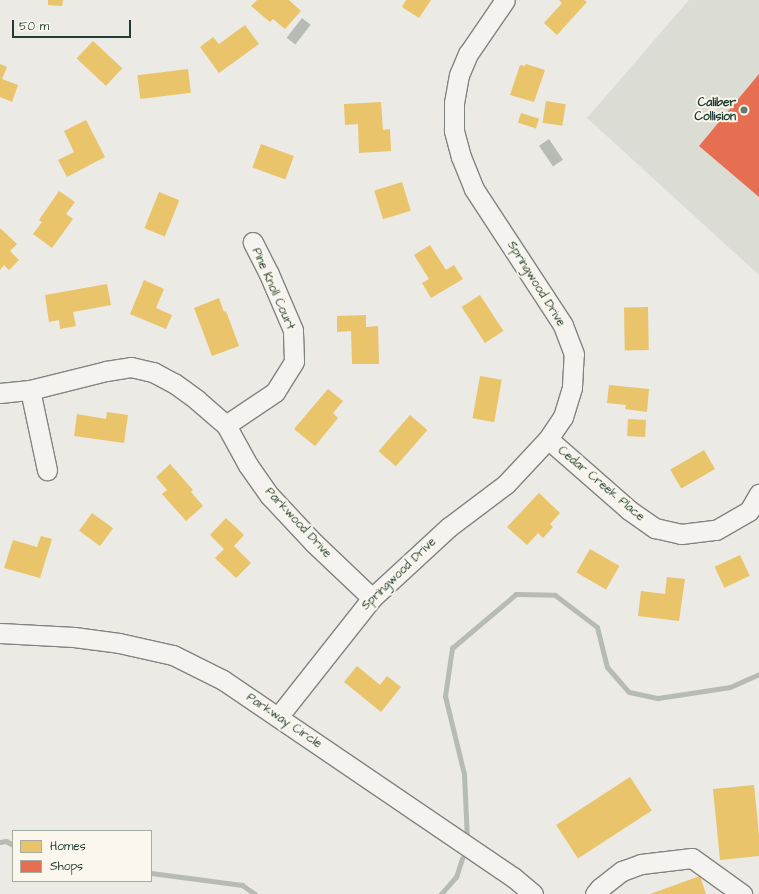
<!DOCTYPE html>
<style>
body{margin:0}
#map{position:relative;width:759px;height:894px;overflow:hidden;background:#ebeae4;font-family:"Architects Daughter",sans-serif}
div>[style]{position:absolute}
.built>*{inset:0;background:#dbdcd3}
.water>*{inset:0;background:#b6bcb4;transform-origin:0 0}
.homes>*{inset:0;background:#e9c46a;transform-origin:0 0}
.shops>*{inset:0;background:#e76f51}
.stream>*{height:5px;margin:-2.5px;padding:0 2.5px;transform-origin:2.5px;border-radius:2.5px;background:#b6bcb4}
.roads{filter:drop-shadow(1px 0 #808581) drop-shadow(-1px 0 #808581) drop-shadow(0 1px #808581) drop-shadow(0 -1px #808581)}
.minor>*{height:19px;margin:-9.5px;padding:0 9.5px;transform-origin:9.5px;border-radius:9.5px;background:#f4f3ef}
.dots>*{width:11px;height:11px;translate:-50% -50%;box-sizing:border-box;border:2px solid #fbf7ec;border-radius:50%}
span{translate:-50% -50%;white-space:nowrap;text-align:center;line-height:1.15;-webkit-text-stroke:4px #fbf7ec;paint-order:stroke}
.poi-label{font-size:12px;color:#1f3d34;font-weight:700}
.right{translate:-100% -50%;text-align:right}
.street-label{font-size:12px;color:#1f3d34}
.legend{position:absolute;left:12px;top:830px;width:140px;height:52px;box-sizing:border-box;background:#fbf7ec;border:1px solid #a3ada2;margin:0;padding:5px 7px;list-style:none;font-size:12px;color:#1f3d34}
.legend li{display:flex;align-items:center;gap:8px;height:20px}
.legend b{width:20px;border:1px solid #a3ada2}
.scale{position:absolute;left:12px;top:20px;width:119px;height:18px;box-sizing:border-box;border:2px solid #1f3d34;border-top:0;padding-left:5px;font-size:12px;line-height:14px;white-space:nowrap;color:#1f3d34;-webkit-text-stroke:3px #fbf7ec;paint-order:stroke}
</style>
<div id="map">
<div class="built">
<i style="clip-path:polygon(689px 0,759px 0,759px 275px,587px 118px)"></i>
</div>
<div class="water">
<i style="left:302px;top:18px;width:11px;height:25px;rotate:38deg"></i>
<i style="left:549px;top:139px;width:25px;height:12px;rotate:56deg"></i>
</div>
<div class="homes">
<i style="clip-path:polygon(48px 0,63px 0,62px 6px,48px 5px)"></i>
<i style="clip-path:polygon(257px 0,289px 0,301px 11px,285px 29px,273px 19px,270px 22px,251px 6px)"></i>
<i style="clip-path:polygon(406px 0,431px 0,419px 18px,402px 7px)"></i>
<i style="clip-path:polygon(559px 0,584px 0,587px 2px,557px 35px,544px 23px,562px 3px)"></i>
<i style="clip-path:polygon(245px 25px,259px 44px,219px 73px,200px 47px,213px 37px,219px 44px)"></i>
<i style="left:93px;top:41px;width:40px;height:24px;rotate:43deg"></i>
<i style="clip-path:polygon(0 64px,7px 67px,2px 79px,18px 85px,12px 102px,0 97px)"></i>
<i style="clip-path:polygon(526px 64px,545px 70px,534px 102px,510px 95px,520px 65px,525px 66px)"></i>
<i style="left:188px;top:69px;width:24px;height:51px;rotate:83deg"></i>
<i style="left:546px;top:101px;width:20px;height:22px;rotate:9deg"></i>
<i style="clip-path:polygon(381px 102px,383px 130px,390px 129px,391px 151px,359px 153px,358px 124px,345px 125px,344px 104px)"></i>
<i style="left:521px;top:113px;width:19px;height:10px;rotate:18deg"></i>
<i style="clip-path:polygon(86px 120px,105px 157px,67px 177px,58px 160px,74px 152px,64px 131px)"></i>
<i style="left:261px;top:144px;width:35px;height:25px;rotate:20deg"></i>
<i style="left:402px;top:182px;width:30px;height:29px;rotate:73deg"></i>
<i style="clip-path:polygon(59px 191px,75px 202px,66px 214px,73px 219px,52px 248px,33px 234px,42px 222px,39px 220px)"></i>
<i style="left:159px;top:192px;width:22px;height:39px;rotate:22deg"></i>
<i style="clip-path:polygon(0 228px,17px 244px,10px 251px,19px 260px,9px 270px,4px 265px,0 270px)"></i>
<i style="clip-path:polygon(430px 245px,446px 270px,454px 265px,463px 279px,431px 298px,422px 283px,429px 279px,414px 255px)"></i>
<i style="clip-path:polygon(144px 280px,164px 289px,156px 308px,172px 315px,166px 329px,130px 314px)"></i>
<i style="clip-path:polygon(107px 284px,111px 305px,73px 312px,76px 326px,60px 329px,59px 320px,49px 322px,45px 295px)"></i>
<i style="left:480px;top:295px;width:43px;height:22px;rotate:57deg"></i>
<i style="clip-path:polygon(219px 298px,224px 312px,226px 311px,239px 346px,212px 356px,194px 308px)"></i>
<i style="left:648px;top:307px;width:43px;height:24px;rotate:89deg"></i>
<i style="clip-path:polygon(366px 315px,366px 327px,378px 326px,379px 364px,352px 364px,351px 331px,337px 332px,337px 316px)"></i>
<i style="left:480px;top:376px;width:22px;height:43px;rotate:10deg"></i>
<i style="clip-path:polygon(609px 385px,649px 389px,647px 412px,625px 409px,626px 405px,607px 403px)"></i>
<i style="clip-path:polygon(328px 389px,343px 401px,333px 413px,338px 418px,315px 446px,294px 429px)"></i>
<i style="clip-path:polygon(107px 412px,128px 415px,124px 443px,74px 436px,77px 414px,106px 419px)"></i>
<i style="left:410px;top:415px;width:23px;height:48px;rotate:41deg"></i>
<i style="left:628px;top:419px;width:18px;height:17px;rotate:3deg"></i>
<i style="left:704px;top:450px;width:22px;height:39px;rotate:60deg"></i>
<i style="clip-path:polygon(170px 464px,193px 490px,191px 492px,203px 506px,186px 521px,162px 494px,167px 490px,156px 477px)"></i>
<i style="clip-path:polygon(539px 493px,560px 513px,550px 524px,553px 527px,543px 538px,538px 533px,527px 545px,507px 527px)"></i>
<i style="left:92px;top:513px;width:26px;height:22px;rotate:36deg"></i>
<i style="clip-path:polygon(226px 518px,244px 535px,234px 546px,251px 563px,236px 578px,215px 558px,224px 549px,210px 535px)"></i>
<i style="clip-path:polygon(41px 536px,52px 539px,40px 578px,4px 568px,13px 540px,37px 547px)"></i>
<i style="left:590px;top:549px;width:34px;height:27px;rotate:30deg"></i>
<i style="left:740px;top:555px;width:23px;height:28px;rotate:65deg"></i>
<i style="clip-path:polygon(667px 577px,685px 579px,679px 621px,638px 616px,641px 591px,665px 594px)"></i>
<i style="clip-path:polygon(357px 666px,380px 685px,387px 676px,401px 687px,381px 712px,344px 682px)"></i>
<i style="left:630px;top:777px;width:40px;height:88px;rotate:57deg"></i>
<i style="clip-path:polygon(754px 785px,759px 835px,759px 856px,720px 860px,713px 789px)"></i>
<i style="clip-path:polygon(700px 876px,706px 894px,650px 894px)"></i>
</div>
<div class="shops">
<i style="clip-path:polygon(759px 74px,759px 197px,699px 146px)"></i>
</div>
<div class="stream">
<i style="left:467px;top:840px;width:66px;rotate:-92.6deg"></i>
<i style="left:464px;top:774px;width:80px;rotate:-103.7deg"></i>
<i style="left:445px;top:696px;width:49px;rotate:-81.7deg"></i>
<i style="left:452px;top:648px;width:84px;rotate:-40.2deg"></i>
<i style="left:516px;top:594px;width:39px;rotate:1deg"></i>
<i style="left:555px;top:595px;width:53px;rotate:37.3deg"></i>
<i style="left:597px;top:627px;width:41px;rotate:76deg"></i>
<i style="left:607px;top:667px;width:33px;rotate:49deg"></i>
<i style="left:629px;top:692px;width:30px;rotate:12deg"></i>
<i style="left:658px;top:698px;width:73px;rotate:-8.7deg"></i>
<i style="left:730px;top:687px;width:32px;rotate:-24deg"></i>
<i style="left:0;top:842px;width:6px;rotate:-9deg"></i>
<i style="left:6px;top:841px;width:8px;rotate:30deg"></i>
<i style="left:151px;top:873px;width:92px;rotate:7.5deg"></i>
<i style="left:242px;top:885px;width:16px;rotate:35deg"></i>
<i style="left:441px;top:894px;width:23px;rotate:-49deg"></i>
<i style="left:456px;top:877px;width:20px;rotate:-72deg"></i>
</div>
<div class="roads">
<div class="minor">
<i style="left:30px;top:390px;width:82px;rotate:78deg"></i>
<i style="left:0;top:393px;width:30px;rotate:-6deg"></i>
<i style="left:30px;top:390px;width:78px;rotate:-14deg"></i>
<i style="left:106px;top:371px;width:25px;rotate:-9deg"></i>
<i style="left:131px;top:367px;width:23px;rotate:13deg"></i>
<i style="left:153px;top:372px;width:24px;rotate:28deg"></i>
<i style="left:174px;top:383px;width:29px;rotate:36deg"></i>
<i style="left:197px;top:400px;width:38px;rotate:41deg"></i>
<i style="left:226px;top:425px;width:46px;rotate:61.2deg"></i>
<i style="left:248px;top:465px;width:38px;rotate:55deg"></i>
<i style="left:270px;top:496px;width:64px;rotate:46.9deg"></i>
<i style="left:314px;top:543px;width:80px;rotate:43.5deg"></i>
<i style="left:226px;top:425px;width:59px;rotate:-34deg"></i>
<i style="left:275px;top:392px;width:36px;rotate:-58deg"></i>
<i style="left:294px;top:361px;width:31px;rotate:-92deg"></i>
<i style="left:293px;top:330px;width:61px;rotate:-113.2deg"></i>
<i style="left:269px;top:274px;width:36px;rotate:-117deg"></i>
<i style="left:548px;top:439px;width:108px;rotate:41.2deg"></i>
<i style="left:629px;top:510px;width:32px;rotate:35deg"></i>
<i style="left:655px;top:528px;width:27px;rotate:13deg"></i>
<i style="left:681px;top:534px;width:35px;rotate:-7deg"></i>
<i style="left:716px;top:530px;width:38px;rotate:-30deg"></i>
<i style="left:749px;top:511px;width:20px;rotate:-60deg"></i>
<i style="left:0;top:633px;width:74px;rotate:3.1deg"></i>
<i style="left:74px;top:637px;width:45px;rotate:7.6deg"></i>
<i style="left:119px;top:643px;width:55px;rotate:12.5deg"></i>
<i style="left:173px;top:655px;width:56px;rotate:26.6deg"></i>
<i style="left:223px;top:680px;width:351px;rotate:34.2deg"></i>
<i style="left:513px;top:877px;width:26px;rotate:40deg"></i>
<i style="left:278px;top:717px;width:152px;rotate:-51.7deg"></i>
<i style="left:372px;top:598px;width:105px;rotate:-42.7deg"></i>
<i style="left:449px;top:527px;width:71px;rotate:-37deg"></i>
<i style="left:506px;top:484px;width:62px;rotate:-47deg"></i>
<i style="left:548px;top:439px;width:27px;rotate:-56deg"></i>
<i style="left:563px;top:417px;width:31px;rotate:-73deg"></i>
<i style="left:572px;top:387px;width:33px;rotate:-87deg"></i>
<i style="left:574px;top:354px;width:31px;rotate:-111deg"></i>
<i style="left:563px;top:325px;width:163px;rotate:-123.2deg"></i>
<i style="left:474px;top:189px;width:35px;rotate:-112deg"></i>
<i style="left:461px;top:157px;width:28px;rotate:-105deg"></i>
<i style="left:454px;top:130px;width:27px;rotate:-90deg"></i>
<i style="left:454px;top:103px;width:28px;rotate:-80deg"></i>
<i style="left:459px;top:75px;width:23px;rotate:-67deg"></i>
<i style="left:468px;top:54px;width:65px;rotate:-55.6deg"></i>
<i style="left:595px;top:894px;width:8px;rotate:-50deg"></i>
<i style="left:600px;top:888px;width:28px;rotate:-38deg"></i>
<i style="left:622px;top:871px;width:20px;rotate:-20deg"></i>
<i style="left:641px;top:864px;width:51px;rotate:-6.7deg"></i>
<i style="left:692px;top:858px;width:62px;rotate:35.8deg"></i>
</div>
</div>
<div class="dots">
<i style="left:744px;top:110px;background:#667a72"></i>
</div>
<div class="poi-label">
<span class="right" style="left:736px;top:110px">Caliber<br>Collision</span>
</div>
<div class="street-label">
<span style="left:536px;top:284px;rotate:58deg">Springwood Drive</span>
<span style="left:273px;top:289px;rotate:66deg">Pine Knoll Court</span>
<span style="left:601px;top:484px;rotate:40deg">Cedar Creek Place</span>
<span style="left:298px;top:523px;rotate:47deg">Parkwood Drive</span>
<span style="left:399px;top:574px;rotate:-44deg">Springwood Drive</span>
<span style="left:284px;top:721px;rotate:34deg">Parkway Circle</span>
</div>
<ul class="legend">
<li><b style="height:11px;background:#e9c46a"></b>Homes</li>
<li><b style="height:11px;background:#e76f51"></b>Shops</li>
</ul>
<div class="scale">50 m</div>
</div>
